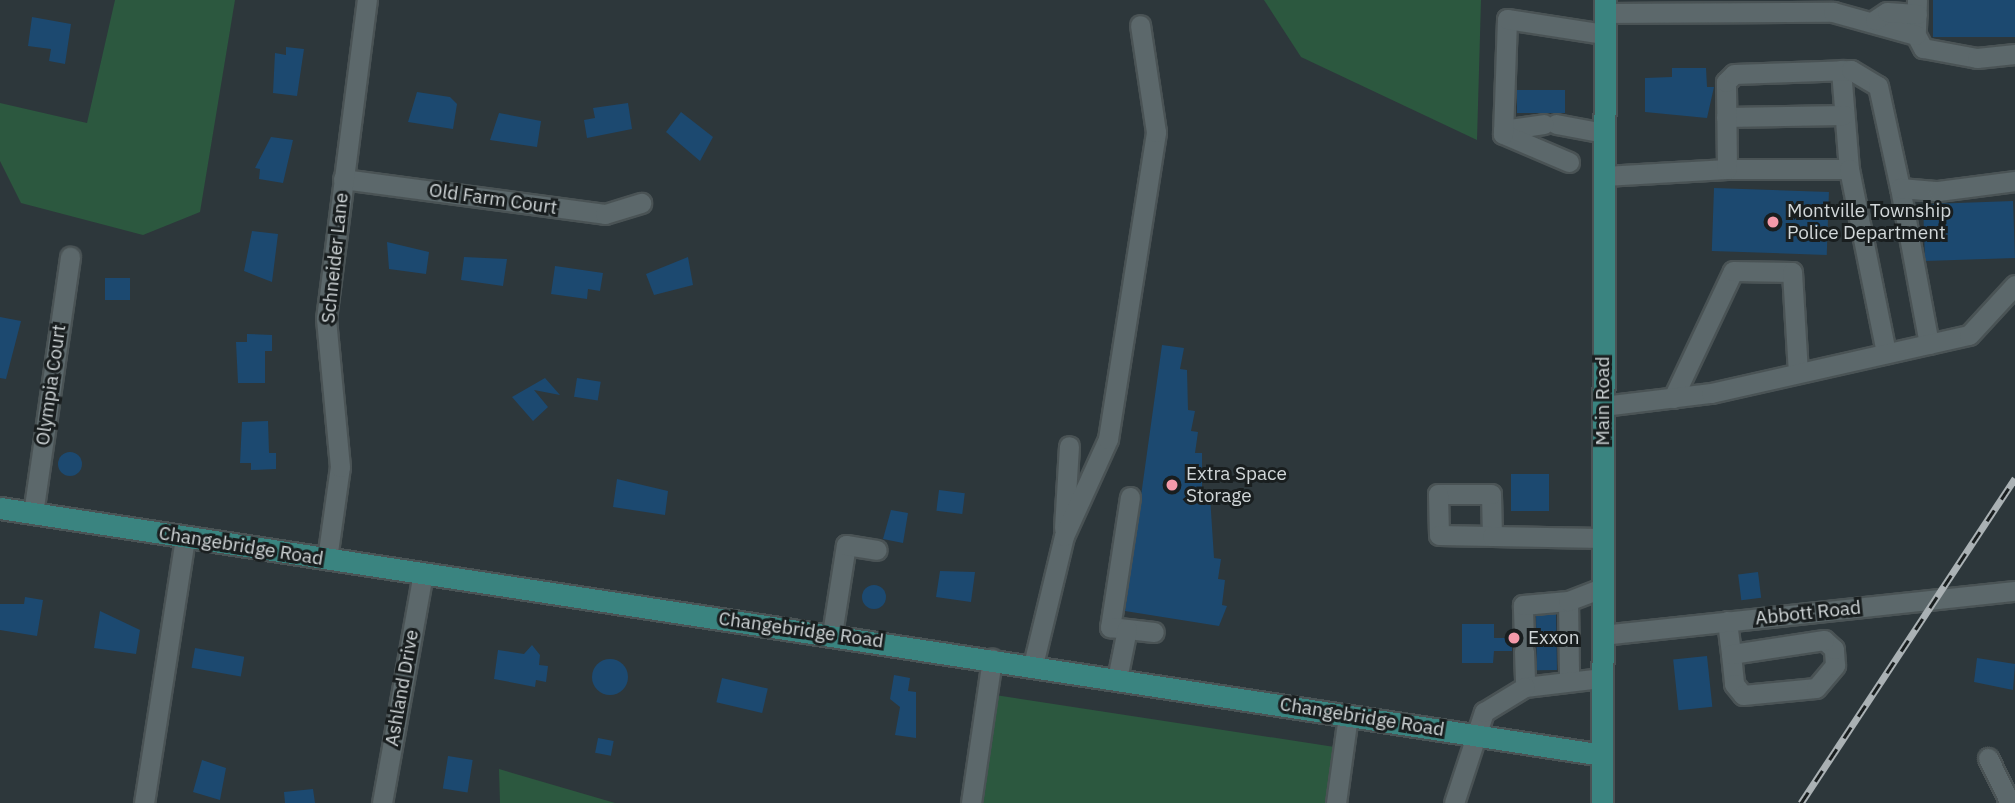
<!DOCTYPE html>
<style>
body{margin:0}
#map{position:relative;width:2015px;height:803px;overflow:hidden;background:#2d373b;font-family:"IBM Plex Sans",sans-serif}
div>[style]{position:absolute}
.green>*{inset:0;background:#2c583f}
.building>*{inset:0;background:#1c4970;transform-origin:0 0}
.round{border-radius:50%}
.roads{filter:drop-shadow(2px 0 #4a5355) drop-shadow(-2px 0 #4a5355) drop-shadow(0 2px #4a5355) drop-shadow(0 -2px #4a5355)}
.minor>*{height:19px;margin:-9.5px;padding:0 9.5px;transform-origin:9.5px;border-radius:9.5px;background:#5c686b}
.major>*{height:21px;margin:-10.5px;padding:0 10.5px;transform-origin:10.5px;border-radius:10.5px;background:#3a8480}
.rail>*{height:7px;margin-top:-3.5px;transform-origin:0;background:repeating-linear-gradient(90deg,#191e1f 0 13px,#aab1b4 0 26px);box-sizing:border-box;border-block:2px solid #aab1b4}
.dots>*{width:19px;height:19px;translate:-50% -50%;box-sizing:border-box;border:4px solid #191e1f;border-radius:50%}
span{translate:-50% -50%;white-space:nowrap;text-align:center;line-height:1.15;-webkit-text-stroke:6px #191e1f;paint-order:stroke}
.street-label{font-size:19px;color:#d1d7d9}
.poi-label{font-size:19px;color:#d1d7d9}
.left{translate:0 -50%;text-align:left}
</style>
<div id="map">
<div class="green">
<i style="clip-path:polygon(115px 0,235px 0,200px 212px,143px 235px,21px 203px,0 161px,0 103px,87px 123px)"></i>
<i style="clip-path:polygon(1264px 0,1481px 0,1477px 140px,1301px 57px)"></i>
<i style="clip-path:polygon(982px 693px,1341px 748px,1325px 803px,969px 803px)"></i>
<i style="clip-path:polygon(499px 769px,615px 803px,500px 803px)"></i>
</div>
<div class="building">
<i style="left:1933px;top:0;width:82px;height:37px"></i>
<i style="clip-path:polygon(32px 17px,71px 24px,65px 64px,49px 61px,51px 49px,28px 46px)"></i>
<i style="clip-path:polygon(286px 47px,304px 49px,297px 96px,273px 93px,275px 53px,286px 55px)"></i>
<i style="clip-path:polygon(1672px 68px,1706px 68px,1707px 87px,1714px 87px,1707px 118px,1645px 112px,1645px 78px,1672px 77px)"></i>
<i style="left:1565px;top:90px;width:23px;height:48px;rotate:90deg"></i>
<i style="clip-path:polygon(417px 92px,450px 97px,457px 104px,453px 129px,408px 122px)"></i>
<i style="clip-path:polygon(628px 103px,632px 129px,587px 138px,584px 120px,595px 118px,593px 108px)"></i>
<i style="clip-path:polygon(681px 112px,713px 137px,700px 161px,666px 132px)"></i>
<i style="clip-path:polygon(499px 113px,541px 121px,537px 147px,490px 140px)"></i>
<i style="clip-path:polygon(271px 137px,293px 140px,283px 183px,259px 179px,260px 169px,255px 168px)"></i>
<i style="left:1714px;top:188px;width:115px;height:63px;rotate:2deg"></i>
<i style="left:2013px;top:201px;width:57px;height:90px;rotate:88deg"></i>
<i style="clip-path:polygon(252px 231px,278px 234px,272px 282px,244px 271px)"></i>
<i style="clip-path:polygon(387px 242px,429px 252px,426px 274px,389px 269px)"></i>
<i style="clip-path:polygon(464px 257px,507px 259px,503px 286px,461px 280px)"></i>
<i style="clip-path:polygon(688px 257px,693px 285px,654px 295px,646px 274px)"></i>
<i style="clip-path:polygon(555px 266px,603px 273px,600px 291px,588px 289px,587px 299px,551px 294px)"></i>
<i style="left:105px;top:278px;width:25px;height:22px"></i>
<i style="clip-path:polygon(0 317px,21px 321px,6px 379px,0 378px)"></i>
<i style="clip-path:polygon(247px 334px,272px 335px,272px 351px,265px 351px,265px 383px,238px 383px,236px 342px,247px 342px)"></i>
<i style="clip-path:polygon(1162px 345px,1184px 348px,1180px 369px,1187px 370px,1188px 410px,1195px 411px,1191px 431px,1198px 432px,1195px 453px,1202px 453px,1202px 495px,1210px 496px,1214px 558px,1221px 559px,1218px 579px,1225px 580px,1222px 605px,1227px 606px,1219px 626px,1125px 611px)"></i>
<i style="clip-path:polygon(545px 378px,560px 395px,534px 390px,548px 407px,533px 421px,512px 397px)"></i>
<i style="left:577px;top:378px;width:24px;height:19px;rotate:9deg"></i>
<i style="clip-path:polygon(268px 421px,269px 453px,276px 453px,276px 469px,251px 470px,251px 463px,240px 463px,242px 422px)"></i>
<i class="round" style="left:58px;top:452px;width:24px;height:24px"></i>
<i style="left:1511px;top:474px;width:38px;height:37px"></i>
<i style="clip-path:polygon(617px 479px,668px 491px,665px 515px,613px 507px)"></i>
<i style="left:939px;top:490px;width:26px;height:21px;rotate:7deg"></i>
<i style="clip-path:polygon(891px 510px,908px 513px,903px 543px,883px 539px)"></i>
<i style="clip-path:polygon(940px 571px,975px 572px,971px 602px,936px 597px)"></i>
<i style="left:1758px;top:572px;width:26px;height:20px;rotate:83deg"></i>
<i class="round" style="left:862px;top:585px;width:24px;height:24px"></i>
<i style="clip-path:polygon(25px 597px,43px 600px,37px 636px,0 630px,0 604px,24px 604px)"></i>
<i style="clip-path:polygon(100px 611px,140px 630px,136px 654px,94px 648px)"></i>
<i style="left:1556px;top:614px;width:56px;height:20px;rotate:89deg"></i>
<i style="clip-path:polygon(1462px 624px,1494px 624px,1494px 638px,1512px 638px,1512px 651px,1494px 651px,1493px 663px,1462px 663px)"></i>
<i style="clip-path:polygon(532px 645px,540px 655px,539px 665px,548px 666px,546px 682px,536px 680px,535px 687px,494px 679px,498px 650px,524px 654px)"></i>
<i style="left:195px;top:648px;width:50px;height:20px;rotate:10deg"></i>
<i style="left:1707px;top:656px;width:51px;height:34px;rotate:84deg"></i>
<i style="clip-path:polygon(1977px 658px,2015px 664px,2013px 690px,1974px 682px)"></i>
<i class="round" style="left:592px;top:659px;width:36px;height:36px"></i>
<i style="clip-path:polygon(894px 675px,910px 678px,908px 691px,916px 692px,916px 738px,895px 735px,900px 707px,890px 699px)"></i>
<i style="left:722px;top:678px;width:47px;height:25px;rotate:13deg"></i>
<i style="left:598px;top:738px;width:16px;height:15px;rotate:11deg"></i>
<i style="left:448px;top:756px;width:25px;height:33px;rotate:9deg"></i>
<i style="clip-path:polygon(202px 760px,226px 768px,220px 800px,193px 792px)"></i>
<i style="clip-path:polygon(313px 789px,315px 803px,285px 803px,284px 792px)"></i>
</div>
<div class="roads">
<div class="minor">
<i style="left:1917px;top:0;width:35px;rotate:92deg"></i>
<i style="left:1916px;top:35px;width:15px;rotate:62deg"></i>
<i style="left:1923px;top:48px;width:55px;rotate:10.5deg"></i>
<i style="left:1977px;top:58px;width:38px;rotate:-6deg"></i>
<i style="left:1605px;top:13px;width:228px;rotate:-0.3deg"></i>
<i style="left:1833px;top:12px;width:86px;rotate:15.5deg"></i>
<i style="left:1875px;top:20px;width:14px;rotate:-34deg"></i>
<i style="left:1887px;top:12px;width:30px;rotate:4deg"></i>
<i style="left:1841px;top:70px;width:99px;rotate:85.4deg"></i>
<i style="left:1726px;top:117px;width:118px;rotate:-1deg"></i>
<i style="left:1556px;top:124px;width:49px;rotate:10.6deg"></i>
<i style="left:1503px;top:130px;width:41px;rotate:-8.3deg"></i>
<i style="left:1569px;top:162px;width:72px;rotate:-157deg"></i>
<i style="left:1503px;top:134px;width:115px;rotate:-88deg"></i>
<i style="left:1507px;top:19px;width:98px;rotate:8.8deg"></i>
<i style="left:1727px;top:169px;width:122px"></i>
<i style="left:1849px;top:169px;width:188px;rotate:78.6deg"></i>
<i style="left:1604px;top:176px;width:123px;rotate:-3.3deg"></i>
<i style="left:1727px;top:169px;width:87px;rotate:-90.7deg"></i>
<i style="left:1726px;top:82px;width:11px;rotate:-45deg"></i>
<i style="left:1734px;top:74px;width:117px;rotate:-2deg"></i>
<i style="left:1851px;top:70px;width:31px;rotate:31deg"></i>
<i style="left:1878px;top:86px;width:104px;rotate:77.8deg"></i>
<i style="left:343px;top:179px;width:264px;rotate:7.6deg"></i>
<i style="left:605px;top:214px;width:38px;rotate:-17deg"></i>
<i style="left:1929px;top:344px;width:159px;rotate:-100.5deg"></i>
<i style="left:1900px;top:188px;width:38px;rotate:5deg"></i>
<i style="left:1938px;top:191px;width:78px;rotate:-7.4deg"></i>
<i style="left:1673px;top:398px;width:140px;rotate:-64.7deg"></i>
<i style="left:1733px;top:271px;width:59px;rotate:1deg"></i>
<i style="left:1792px;top:272px;width:101px;rotate:86.6deg"></i>
<i style="left:1603px;top:406px;width:109px;rotate:-6.9deg"></i>
<i style="left:1711px;top:393px;width:264px;rotate:-12.7deg"></i>
<i style="left:1969px;top:335px;width:68px;rotate:-47.4deg"></i>
<i style="left:1130px;top:497px;width:132px;rotate:98.7deg"></i>
<i style="left:1110px;top:627px;width:44px;rotate:6.5deg"></i>
<i style="left:33px;top:514px;width:260px;rotate:-81.8deg"></i>
<i style="left:1064px;top:528px;width:82px;rotate:-86.5deg"></i>
<i style="left:1492px;top:536px;width:42px;rotate:-91.4deg"></i>
<i style="left:1491px;top:494px;width:53px;rotate:180deg"></i>
<i style="left:1438px;top:494px;width:41px;rotate:88.6deg"></i>
<i style="left:1439px;top:535px;width:53px;rotate:1.1deg"></i>
<i style="left:1492px;top:536px;width:110px;rotate:1deg"></i>
<i style="left:327px;top:559px;width:93px;rotate:-82deg"></i>
<i style="left:340px;top:467px;width:149px;rotate:-95.4deg"></i>
<i style="left:326px;top:319px;width:322px;rotate:-82.7deg"></i>
<i style="left:1568px;top:601px;width:76px;rotate:89.2deg"></i>
<i style="left:1727px;top:621px;width:33px;rotate:83deg"></i>
<i style="left:1731px;top:654px;width:30px;rotate:84deg"></i>
<i style="left:1734px;top:684px;width:14px;rotate:51deg"></i>
<i style="left:1743px;top:695px;width:73px;rotate:-5.5deg"></i>
<i style="left:1816px;top:688px;width:30px;rotate:-50deg"></i>
<i style="left:1835px;top:665px;width:16px;rotate:-94deg"></i>
<i style="left:1834px;top:649px;width:13px;rotate:-138deg"></i>
<i style="left:1824px;top:640px;width:94px;rotate:171.4deg"></i>
<i style="left:832px;top:634px;width:90px;rotate:-81.1deg"></i>
<i style="left:846px;top:545px;width:31px;rotate:9deg"></i>
<i style="left:1602px;top:635px;width:415px;rotate:-6.1deg"></i>
<i style="left:1524px;top:639px;width:34px;rotate:-92deg"></i>
<i style="left:1523px;top:605px;width:45px;rotate:-5.1deg"></i>
<i style="left:1568px;top:601px;width:36px;rotate:-21deg"></i>
<i style="left:1524px;top:651px;width:36px;rotate:88deg"></i>
<i style="left:1525px;top:687px;width:78px;rotate:-6.7deg"></i>
<i style="left:1033px;top:665px;width:133px;rotate:-76.5deg"></i>
<i style="left:1064px;top:536px;width:107px;rotate:-65.6deg"></i>
<i style="left:1108px;top:439px;width:311px;rotate:-81.1deg"></i>
<i style="left:1156px;top:132px;width:108px;rotate:-98.5deg"></i>
<i style="left:1117px;top:679px;width:51px;rotate:-78.7deg"></i>
<i style="left:1988px;top:758px;width:50px;rotate:63.9deg"></i>
<i style="left:144px;top:803px;width:268px;rotate:-81.2deg"></i>
<i style="left:382px;top:803px;width:234px;rotate:-79.9deg"></i>
<i style="left:971px;top:803px;width:146px;rotate:-81.7deg"></i>
<i style="left:1336px;top:803px;width:89px;rotate:-82.2deg"></i>
<i style="left:1454px;top:803px;width:96px;rotate:-71.8deg"></i>
<i style="left:1484px;top:712px;width:48px;rotate:-31.4deg"></i>
</div>
<div class="major">
<i style="left:0;top:508px;width:1621px;rotate:8.76deg"></i>
<i style="left:1602px;top:803px;width:803px;rotate:-89.79deg"></i>
</div>
</div>
<div class="rail">
<i style="left:1801px;top:803px;width:389px;rotate:-56.6deg"></i>
</div>
<div class="dots">
<i style="left:1773px;top:222px;background:#f39aaa"></i>
<i style="left:1172px;top:485px;background:#f39aaa"></i>
<i style="left:1514px;top:638px;background:#f39aaa"></i>
</div>
<div class="street-label">
<span style="left:493px;top:199px;rotate:8deg">Old Farm Court</span>
<span style="left:335px;top:258px;rotate:-84deg">Schneider Lane</span>
<span style="left:51px;top:385px;rotate:-82deg">Olympia Court</span>
<span style="left:1603px;top:401px;rotate:-90deg">Main Road</span>
<span style="left:241px;top:546px;rotate:9deg">Changebridge Road</span>
<span style="left:1808px;top:613px;rotate:-6deg">Abbott Road</span>
<span style="left:801px;top:630px;rotate:8deg">Changebridge Road</span>
<span style="left:402px;top:688px;rotate:-80deg">Ashland Drive</span>
<span style="left:1362px;top:717px;rotate:9deg">Changebridge Road</span>
</div>
<div class="poi-label">
<span class="left" style="left:1787px;top:222px">Montville Township<br>Police Department</span>
<span class="left" style="left:1186px;top:485px">Extra Space<br>Storage</span>
<span class="left" style="left:1528px;top:638px">Exxon</span>
</div>
</div>
